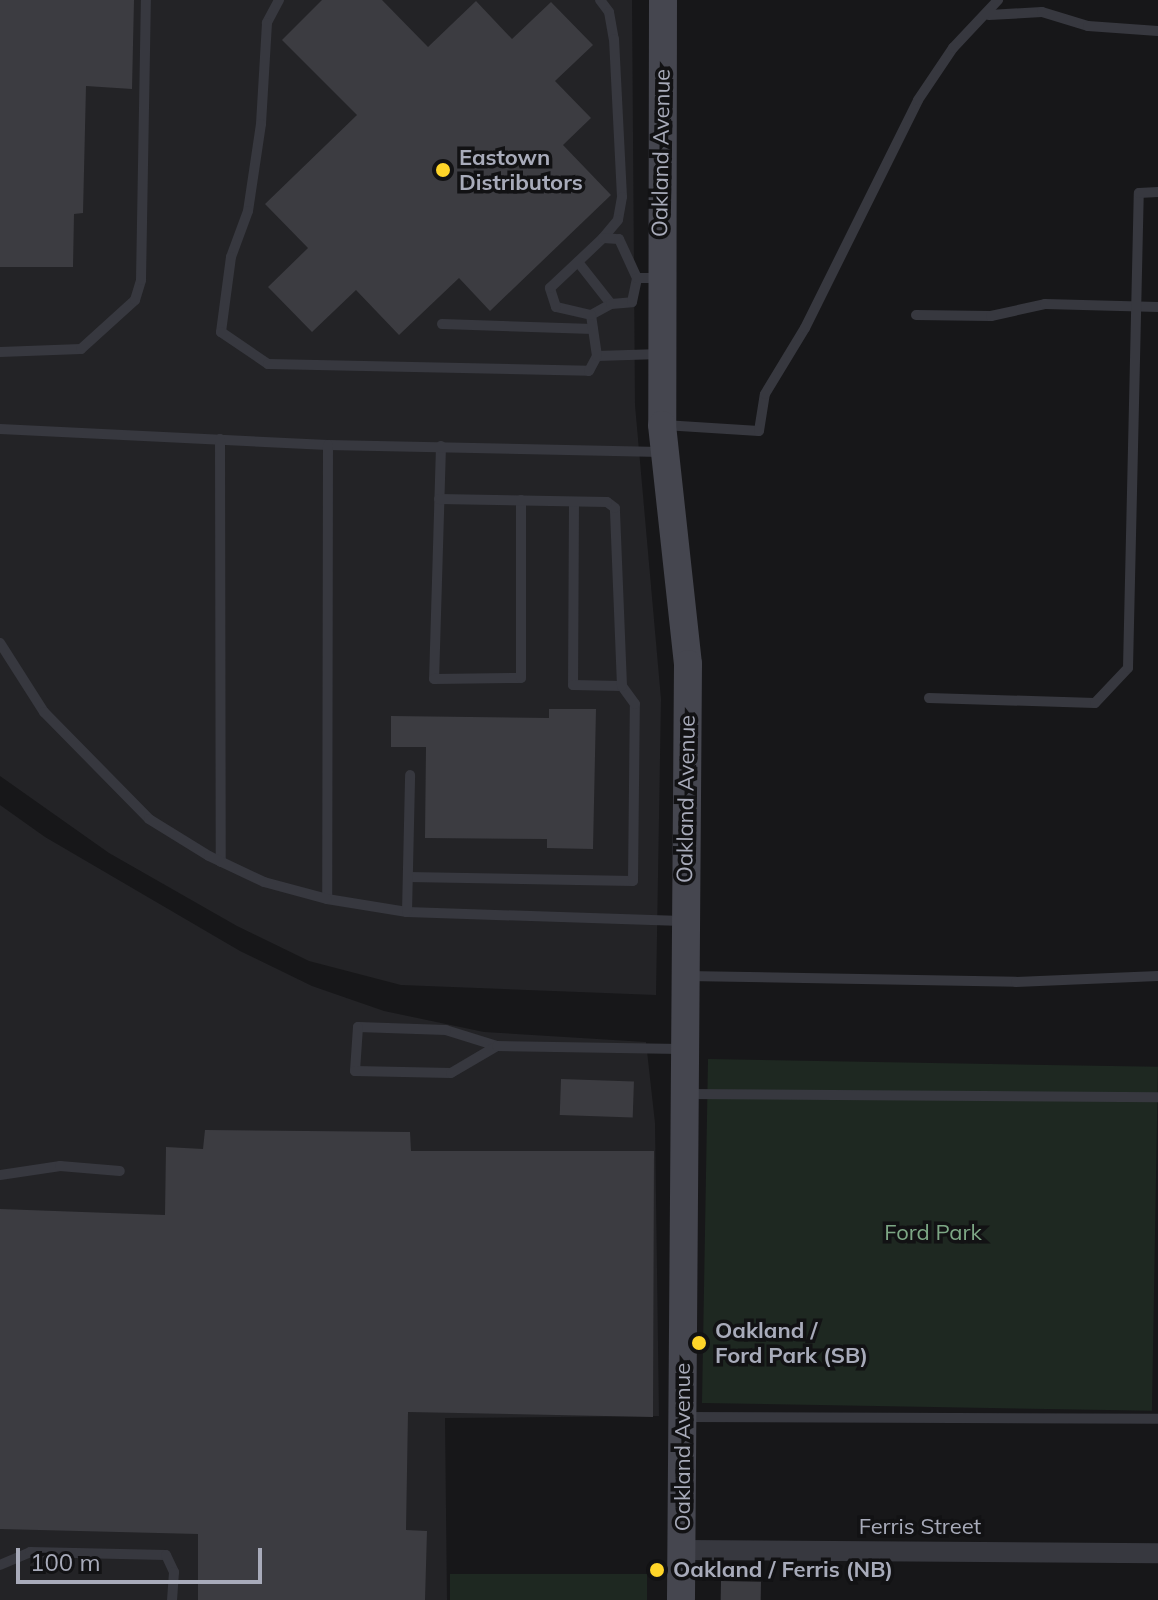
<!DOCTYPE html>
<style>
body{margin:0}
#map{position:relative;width:1158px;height:1600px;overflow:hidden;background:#171719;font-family:Mulish,sans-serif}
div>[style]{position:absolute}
.built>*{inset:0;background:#232326}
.green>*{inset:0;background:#1e2821;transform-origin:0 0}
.building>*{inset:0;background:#3c3c41;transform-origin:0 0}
.lane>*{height:10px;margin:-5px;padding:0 5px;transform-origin:5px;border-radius:5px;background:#37383f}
.street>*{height:20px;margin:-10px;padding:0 10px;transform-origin:10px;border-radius:10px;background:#37383f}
.secondary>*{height:28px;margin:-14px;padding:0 14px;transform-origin:14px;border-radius:14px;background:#45464f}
.dots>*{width:22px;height:22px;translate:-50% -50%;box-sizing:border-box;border:4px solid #121214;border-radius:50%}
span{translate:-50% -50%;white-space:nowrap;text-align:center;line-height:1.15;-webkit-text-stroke:7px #121214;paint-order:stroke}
.street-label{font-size:22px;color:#a8abba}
.poi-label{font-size:22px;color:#a8abba;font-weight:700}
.left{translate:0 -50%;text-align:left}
.park-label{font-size:22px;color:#7da785}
.scale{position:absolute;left:16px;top:1548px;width:246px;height:36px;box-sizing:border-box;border:4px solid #a8abba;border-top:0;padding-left:10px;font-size:24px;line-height:28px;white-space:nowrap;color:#a8abba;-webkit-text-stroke:6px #121214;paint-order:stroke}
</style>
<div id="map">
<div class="built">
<i style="clip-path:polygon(0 0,632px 0,635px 405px,661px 699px,656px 995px,401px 985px,309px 961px,237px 926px,109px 853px,0 776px)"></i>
<i style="clip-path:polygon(0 805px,45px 837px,240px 951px,312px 986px,384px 1011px,484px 1032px,646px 1042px,655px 1123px,659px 1416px,445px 1418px,447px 1600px,0 1600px)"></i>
</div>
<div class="green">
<i style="left:708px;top:1059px;width:450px;height:344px;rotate:1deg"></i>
<i style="left:647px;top:1574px;width:26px;height:197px;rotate:90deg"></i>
</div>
<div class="building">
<i style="clip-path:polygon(0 0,134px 0,132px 89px,86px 86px,83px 213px,74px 214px,73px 267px,0 267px)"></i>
<i style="clip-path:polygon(322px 0,382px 0,428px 47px,476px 1px,512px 39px,551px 2px,593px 45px,555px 81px,591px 118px,563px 145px,611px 195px,490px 311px,459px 278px,399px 335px,356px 290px,312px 332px,268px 287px,308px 248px,265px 204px,357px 115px,282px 40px)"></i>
<i style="clip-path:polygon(549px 709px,596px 709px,593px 849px,547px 848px,547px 839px,425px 838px,426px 747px,391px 747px,391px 716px,549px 718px)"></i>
<i style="left:561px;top:1079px;width:73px;height:36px;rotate:2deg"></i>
<i style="clip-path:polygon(205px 1130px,410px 1132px,411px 1151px,654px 1151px,653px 1417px,408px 1412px,406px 1530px,427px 1531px,425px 1600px,198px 1600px,198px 1534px,0 1529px,0 1209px,165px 1215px,166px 1147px,203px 1149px)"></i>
<i style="left:721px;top:1581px;width:40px;height:19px;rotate:1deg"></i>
</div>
<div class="lane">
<i style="left:279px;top:0;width:26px;rotate:118deg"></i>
<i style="left:267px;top:23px;width:101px;rotate:93.4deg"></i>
<i style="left:261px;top:124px;width:88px;rotate:98.5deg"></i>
<i style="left:248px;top:211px;width:49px;rotate:110.3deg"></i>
<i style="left:231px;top:257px;width:76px;rotate:97.6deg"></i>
<i style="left:221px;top:332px;width:57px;rotate:34.2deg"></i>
<i style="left:268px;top:364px;width:321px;rotate:1.2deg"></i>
<i style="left:589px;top:371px;width:17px;rotate:-62deg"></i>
<i style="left:597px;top:356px;width:63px;rotate:-1.8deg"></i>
<i style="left:600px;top:0;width:15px;rotate:53deg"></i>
<i style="left:609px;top:12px;width:27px;rotate:80deg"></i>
<i style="left:614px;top:39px;width:158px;rotate:87.1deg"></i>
<i style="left:622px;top:197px;width:23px;rotate:100deg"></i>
<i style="left:618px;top:220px;width:23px;rotate:130deg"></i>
<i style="left:989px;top:15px;width:53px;rotate:-3.2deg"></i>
<i style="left:1042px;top:12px;width:48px;rotate:16.9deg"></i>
<i style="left:1088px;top:26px;width:70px;rotate:4.1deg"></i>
<i style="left:578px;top:262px;width:53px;rotate:51.8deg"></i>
<i style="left:591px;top:315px;width:23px;rotate:-29deg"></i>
<i style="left:611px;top:304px;width:21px;rotate:-5deg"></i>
<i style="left:632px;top:302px;width:25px;rotate:-78deg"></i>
<i style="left:916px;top:315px;width:75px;rotate:0.8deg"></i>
<i style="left:991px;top:316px;width:55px;rotate:-12.5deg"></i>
<i style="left:1045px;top:304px;width:113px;rotate:1.5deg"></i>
<i style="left:442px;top:324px;width:151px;rotate:1.9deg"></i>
<i style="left:0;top:352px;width:81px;rotate:-2.1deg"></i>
<i style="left:81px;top:349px;width:73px;rotate:-42.2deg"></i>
<i style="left:135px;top:300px;width:21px;rotate:-73deg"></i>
<i style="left:141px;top:280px;width:280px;rotate:-89deg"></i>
<i style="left:597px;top:356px;width:41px;rotate:-98.3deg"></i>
<i style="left:591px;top:315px;width:36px;rotate:-167deg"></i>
<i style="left:556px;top:307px;width:20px;rotate:-108deg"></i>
<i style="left:550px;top:288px;width:73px;rotate:-43.3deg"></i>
<i style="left:603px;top:238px;width:16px;rotate:4deg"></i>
<i style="left:619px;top:239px;width:43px;rotate:65.2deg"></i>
<i style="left:637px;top:278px;width:23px"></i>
<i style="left:664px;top:425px;width:95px;rotate:3.6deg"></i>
<i style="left:759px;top:431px;width:37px;rotate:-81deg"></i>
<i style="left:765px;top:394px;width:77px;rotate:-58.8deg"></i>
<i style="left:805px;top:328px;width:254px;rotate:-63.6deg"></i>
<i style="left:918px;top:100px;width:63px;rotate:-56.1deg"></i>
<i style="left:953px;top:48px;width:66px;rotate:-46.8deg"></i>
<i style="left:0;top:429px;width:328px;rotate:2.8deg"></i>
<i style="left:220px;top:439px;width:423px;rotate:89.9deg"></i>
<i style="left:441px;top:446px;width:233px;rotate:91.7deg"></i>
<i style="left:434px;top:679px;width:87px;rotate:-0.7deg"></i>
<i style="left:521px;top:678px;width:178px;rotate:-90deg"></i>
<i style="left:661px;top:452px;width:333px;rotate:-178.8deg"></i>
<i style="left:328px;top:445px;width:454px;rotate:90.1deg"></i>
<i style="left:327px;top:899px;width:81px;rotate:9.2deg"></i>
<i style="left:407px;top:912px;width:275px;rotate:1.9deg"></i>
<i style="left:574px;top:502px;width:183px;rotate:90.3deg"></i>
<i style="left:573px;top:685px;width:49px;rotate:1.2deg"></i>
<i style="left:0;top:643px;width:82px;rotate:57.5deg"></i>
<i style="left:44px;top:712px;width:150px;rotate:45.5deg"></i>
<i style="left:149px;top:819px;width:70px;rotate:31.7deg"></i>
<i style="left:209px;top:856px;width:61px;rotate:25.3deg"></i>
<i style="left:264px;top:882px;width:65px;rotate:15.1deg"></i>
<i style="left:929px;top:698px;width:166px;rotate:1.7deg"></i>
<i style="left:1095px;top:703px;width:48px;rotate:-46.7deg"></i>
<i style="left:1128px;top:668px;width:475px;rotate:-88.7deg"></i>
<i style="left:1139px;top:193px;width:19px;rotate:-3deg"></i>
<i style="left:408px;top:877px;width:225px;rotate:1deg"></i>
<i style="left:633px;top:881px;width:177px;rotate:-89.4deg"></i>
<i style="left:635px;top:704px;width:22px;rotate:-126deg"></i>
<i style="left:622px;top:686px;width:178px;rotate:-92.3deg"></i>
<i style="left:615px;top:508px;width:10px;rotate:-143deg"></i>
<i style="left:607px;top:502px;width:168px;rotate:-179deg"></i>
<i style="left:407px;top:912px;width:137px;rotate:-88.7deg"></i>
<i style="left:686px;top:976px;width:330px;rotate:1deg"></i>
<i style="left:1016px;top:982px;width:142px;rotate:-2.4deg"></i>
<i style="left:497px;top:1046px;width:53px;rotate:-162.6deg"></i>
<i style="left:446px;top:1030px;width:88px;rotate:-178deg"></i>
<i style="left:358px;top:1027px;width:44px;rotate:93.9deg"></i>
<i style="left:355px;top:1071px;width:96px;rotate:1.2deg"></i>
<i style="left:451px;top:1073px;width:53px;rotate:-30.4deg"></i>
<i style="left:497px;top:1046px;width:184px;rotate:0.9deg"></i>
<i style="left:688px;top:1094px;width:470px;rotate:0.4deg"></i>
<i style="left:0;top:1175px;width:61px;rotate:-8.5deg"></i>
<i style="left:60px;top:1166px;width:60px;rotate:4.8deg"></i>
<i style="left:684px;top:1417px;width:474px;rotate:0.2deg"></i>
<i style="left:0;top:1565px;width:33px;rotate:-23deg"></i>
<i style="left:30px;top:1552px;width:136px;rotate:1.3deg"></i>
<i style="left:166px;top:1555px;width:19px;rotate:65deg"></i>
<i style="left:174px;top:1572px;width:28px;rotate:94deg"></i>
</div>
<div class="street">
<i style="left:682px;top:1550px;width:476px;rotate:0.4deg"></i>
</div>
<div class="secondary">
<i style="left:663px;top:0;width:425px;rotate:90.1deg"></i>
<i style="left:662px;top:425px;width:240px;rotate:83.8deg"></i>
<i style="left:688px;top:664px;width:936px;rotate:90.43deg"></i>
</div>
<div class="dots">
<i style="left:443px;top:170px;background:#ffd529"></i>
<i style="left:699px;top:1343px;background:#ffd529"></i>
<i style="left:657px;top:1570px;background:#ffd529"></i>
</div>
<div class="street-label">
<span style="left:661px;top:153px;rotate:-89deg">Oakland Avenue</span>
<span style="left:686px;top:799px;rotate:-89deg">Oakland Avenue</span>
<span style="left:683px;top:1447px;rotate:-90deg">Oakland Avenue</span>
<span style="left:920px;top:1527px">Ferris Street</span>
</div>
<div class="poi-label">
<span class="left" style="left:459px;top:170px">Eastown<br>Distributors</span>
<span class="left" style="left:715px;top:1343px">Oakland /<br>Ford Park (SB)</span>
<span class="left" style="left:673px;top:1570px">Oakland / Ferris (NB)</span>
</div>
<div class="park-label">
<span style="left:933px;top:1233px">Ford Park</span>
</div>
<div class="scale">100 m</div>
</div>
